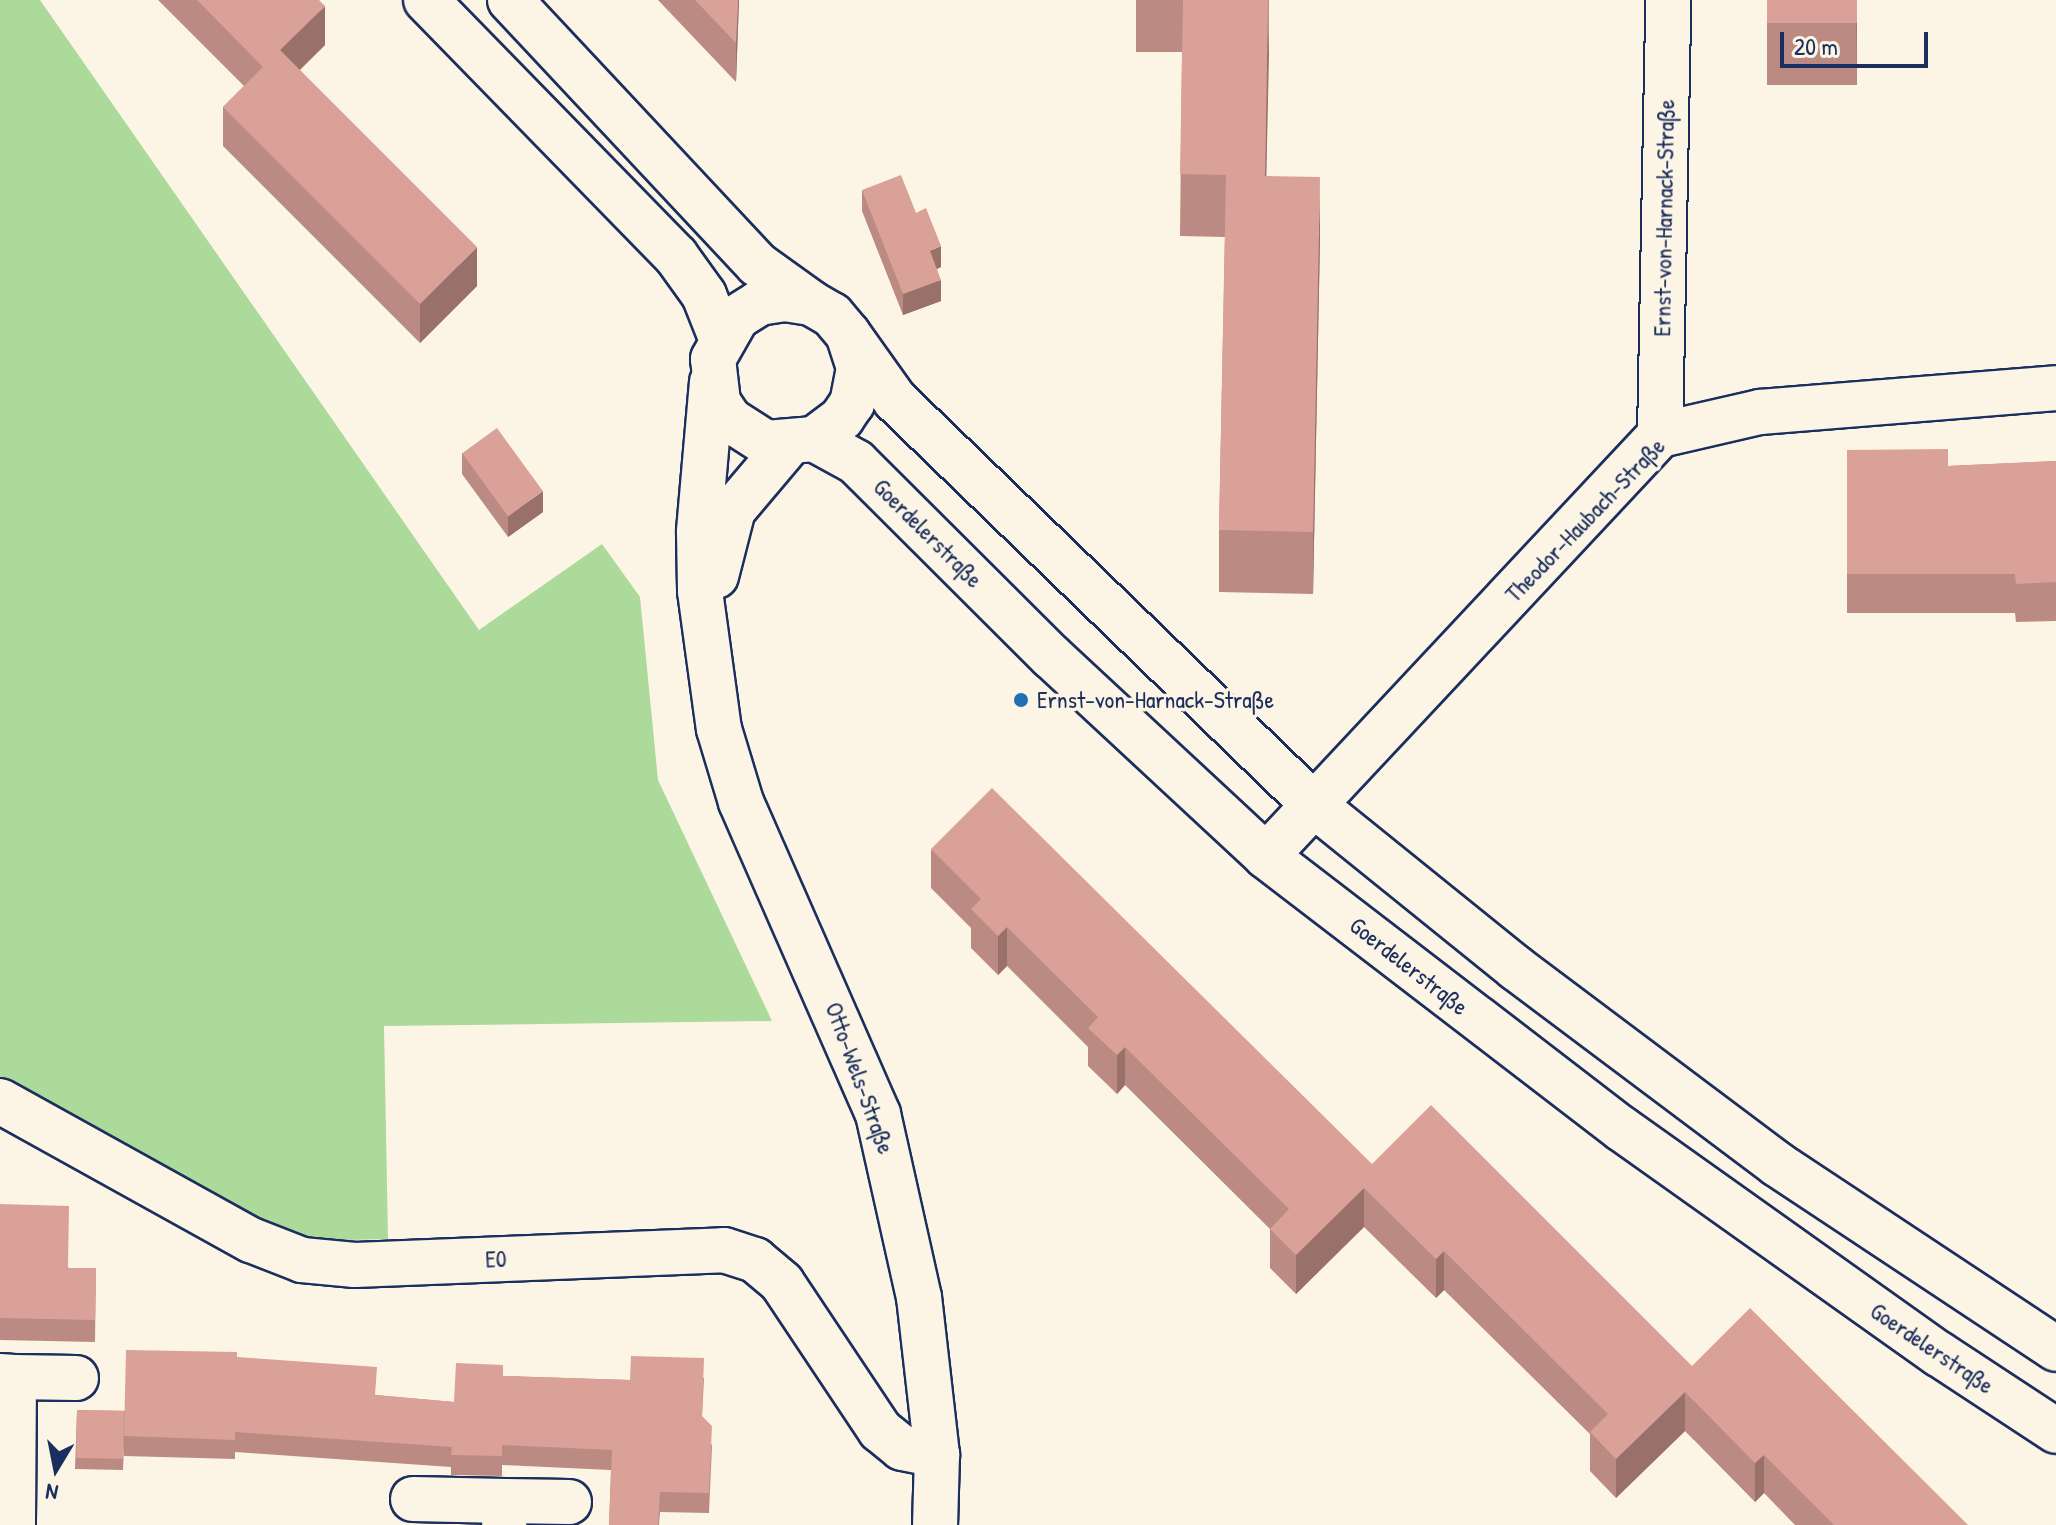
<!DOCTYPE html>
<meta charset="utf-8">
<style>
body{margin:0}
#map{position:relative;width:2056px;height:1525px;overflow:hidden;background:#fcf5e5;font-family:"Patrick Hand",sans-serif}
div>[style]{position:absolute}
.green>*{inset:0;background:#abda9a}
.roads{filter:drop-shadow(2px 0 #1b2f5e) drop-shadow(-2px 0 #1b2f5e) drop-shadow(0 2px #1b2f5e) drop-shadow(0 -2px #1b2f5e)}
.street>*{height:44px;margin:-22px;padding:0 22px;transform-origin:22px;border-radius:22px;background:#fcf5e5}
.wall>*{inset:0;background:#bb8a83;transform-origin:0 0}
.shaded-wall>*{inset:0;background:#99716a}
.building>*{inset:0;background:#daa198;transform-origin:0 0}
.dots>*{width:22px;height:22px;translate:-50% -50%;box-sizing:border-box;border:4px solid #fcf5e5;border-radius:50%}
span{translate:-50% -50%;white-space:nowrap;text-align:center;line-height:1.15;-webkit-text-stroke:7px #fcf5e5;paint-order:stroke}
.street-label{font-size:24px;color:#1b2f5e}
.poi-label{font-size:24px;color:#1b2f5e}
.left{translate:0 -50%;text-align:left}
.north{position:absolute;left:16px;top:1429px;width:80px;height:80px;-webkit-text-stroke:6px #fcf5e5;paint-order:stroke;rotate:190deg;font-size:22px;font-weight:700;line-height:32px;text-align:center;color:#1b2f5e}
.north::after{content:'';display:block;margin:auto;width:28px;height:36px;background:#1b2f5e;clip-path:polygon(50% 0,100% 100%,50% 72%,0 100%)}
.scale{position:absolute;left:1780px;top:32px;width:148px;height:36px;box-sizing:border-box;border:4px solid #1b2f5e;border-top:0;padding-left:10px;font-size:24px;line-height:28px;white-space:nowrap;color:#1b2f5e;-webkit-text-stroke:6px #fcf5e5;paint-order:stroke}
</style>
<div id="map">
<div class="green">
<i style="clip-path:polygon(0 0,40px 0,479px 630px,602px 544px,640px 597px,658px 780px,772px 1021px,384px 1026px,388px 1239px,301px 1241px,0 1078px)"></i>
</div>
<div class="roads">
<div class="street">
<i style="left:426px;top:0;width:358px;rotate:45.7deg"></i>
<i style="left:676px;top:256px;width:48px;rotate:54.3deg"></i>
<i style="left:704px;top:295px;width:46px;rotate:68.4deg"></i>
<i style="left:510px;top:0;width:362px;rotate:46.9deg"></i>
<i style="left:757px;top:264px;width:67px;rotate:35.8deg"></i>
<i style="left:848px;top:334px;width:36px;rotate:72deg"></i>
<i style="left:859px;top:368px;width:36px;rotate:101deg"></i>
<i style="left:852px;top:403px;width:18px;rotate:124deg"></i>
<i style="left:842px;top:418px;width:35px;rotate:143deg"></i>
<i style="left:814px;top:439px;width:48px;rotate:175.2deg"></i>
<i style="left:766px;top:443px;width:43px;rotate:-147.4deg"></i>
<i style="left:730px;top:420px;width:22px;rotate:-124deg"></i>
<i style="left:718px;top:402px;width:43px;rotate:-96.6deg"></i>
<i style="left:713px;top:359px;width:48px;rotate:-60.3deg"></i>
<i style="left:737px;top:317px;width:26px;rotate:-32deg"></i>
<i style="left:759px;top:303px;width:26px;rotate:-9deg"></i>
<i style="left:785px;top:299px;width:26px;rotate:9deg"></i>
<i style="left:811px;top:303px;width:24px;rotate:30deg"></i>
<i style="left:832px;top:315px;width:25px;rotate:50deg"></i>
<i style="left:848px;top:334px;width:81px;rotate:54.5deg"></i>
<i style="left:895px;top:400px;width:583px;rotate:44.03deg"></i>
<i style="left:1314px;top:805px;width:260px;rotate:38.9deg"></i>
<i style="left:1516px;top:968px;width:326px;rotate:36.9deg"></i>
<i style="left:1777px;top:1164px;width:335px;rotate:33.5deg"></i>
<i style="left:712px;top:382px;width:151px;rotate:95deg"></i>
<i style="left:699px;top:532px;width:59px;rotate:89deg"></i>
<i style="left:700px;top:591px;width:139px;rotate:82.2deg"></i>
<i style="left:719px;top:729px;width:76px;rotate:73.2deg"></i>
<i style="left:741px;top:802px;width:341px;rotate:66.3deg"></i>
<i style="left:878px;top:1114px;width:188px;rotate:77.4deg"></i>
<i style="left:919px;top:1297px;width:159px;rotate:83.5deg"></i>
<i style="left:937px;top:1455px;width:70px;rotate:91.6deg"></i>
<i style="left:1660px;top:435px;width:435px;rotate:-88.9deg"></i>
<i style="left:814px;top:439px;width:48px;rotate:28.7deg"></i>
<i style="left:856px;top:462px;width:276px;rotate:44.9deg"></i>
<i style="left:1052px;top:657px;width:292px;rotate:42.9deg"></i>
<i style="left:1266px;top:856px;width:449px;rotate:37.5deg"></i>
<i style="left:1622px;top:1129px;width:389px;rotate:35.4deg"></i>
<i style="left:1939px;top:1354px;width:140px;rotate:33.3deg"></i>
<i style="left:716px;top:576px;width:68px;rotate:-75.6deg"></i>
<i style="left:733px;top:510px;width:85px;rotate:-49.8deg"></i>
<i style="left:1266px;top:856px;width:577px;rotate:-46.9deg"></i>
<i style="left:1660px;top:435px;width:103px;rotate:-13deg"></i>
<i style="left:1760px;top:412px;width:297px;rotate:-4.6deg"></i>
<i style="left:0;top:1101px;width:287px;rotate:29deg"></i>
<i style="left:251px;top:1240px;width:55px;rotate:21.4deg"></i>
<i style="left:302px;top:1260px;width:53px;rotate:5.4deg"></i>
<i style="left:355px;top:1265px;width:369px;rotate:-2.3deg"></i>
<i style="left:724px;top:1250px;width:33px;rotate:18deg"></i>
<i style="left:755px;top:1260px;width:35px;rotate:40deg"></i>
<i style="left:782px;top:1283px;width:177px;rotate:56.3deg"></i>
<i style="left:880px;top:1430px;width:28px;rotate:39deg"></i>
<i style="left:902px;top:1448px;width:36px;rotate:11deg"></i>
<i style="left:0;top:1376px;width:14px;rotate:4deg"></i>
<i style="left:14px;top:1377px;width:148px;rotate:90.4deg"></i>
<i style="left:14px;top:1377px;width:62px;rotate:0.9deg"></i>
<i style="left:413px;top:1499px;width:92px;rotate:1.2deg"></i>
<i style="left:505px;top:1501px;width:24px;rotate:92deg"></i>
<i style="left:505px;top:1501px;width:64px;rotate:0.9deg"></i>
</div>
</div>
<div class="wall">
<i style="clip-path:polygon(158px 0,319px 0,325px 45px,300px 70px,477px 286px,420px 343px,223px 146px,223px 107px,244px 86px)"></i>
<i style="clip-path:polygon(658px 0,739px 0,736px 82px)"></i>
<i style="clip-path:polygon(1136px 0,1269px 0,1266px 176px,1320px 239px,1313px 594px,1219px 592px,1219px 530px,1225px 237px,1180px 236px,1182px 52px,1136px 52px)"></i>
<i style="left:1767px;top:0;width:90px;height:85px"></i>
<i style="clip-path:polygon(862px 190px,916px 213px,941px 267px,937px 269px,941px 301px,903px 315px,862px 211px)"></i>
<i style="clip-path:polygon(1847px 450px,1948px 466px,2056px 461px,2056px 621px,2016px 622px,2015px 613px,1847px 613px)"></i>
<i style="clip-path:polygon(462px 453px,543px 512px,508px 537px,462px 474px)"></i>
<i style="clip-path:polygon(931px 849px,1372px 1164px,1692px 1366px,1968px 1525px,1795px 1525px,1764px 1493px,1755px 1502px,1685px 1431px,1616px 1498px,1590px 1471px,1590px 1434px,1444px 1290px,1436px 1298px,1364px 1227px,1296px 1294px,1270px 1268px,1270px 1229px,1125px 1085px,1117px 1094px,1088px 1066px,1088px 1047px,1007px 966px,998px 975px,971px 948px,971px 928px,931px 888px)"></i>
<i style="clip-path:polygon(0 1204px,69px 1268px,96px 1268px,95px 1342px,0 1340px)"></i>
<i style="clip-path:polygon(237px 1357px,376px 1395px,454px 1402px,503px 1376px,630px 1380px,704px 1378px,702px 1417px,712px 1446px,709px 1513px,660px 1512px,659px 1525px,609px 1525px,611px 1470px,502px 1465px,502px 1476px,451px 1475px,451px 1467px,235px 1452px,235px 1459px,124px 1456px,124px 1445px,123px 1470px,75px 1469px,77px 1410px,124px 1411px)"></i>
</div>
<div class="shaded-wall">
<i style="clip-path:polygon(738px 0,739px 0,736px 82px,736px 43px)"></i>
<i style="clip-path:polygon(1268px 0,1269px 54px,1265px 238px,1265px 176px)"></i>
<i style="clip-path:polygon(1857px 0,1856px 86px,1856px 24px)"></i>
<i style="clip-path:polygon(325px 6px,325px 45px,280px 89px,280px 50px)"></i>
<i style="clip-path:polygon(1320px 177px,1320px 239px,1313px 594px,1313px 532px)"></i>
<i style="clip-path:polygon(941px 246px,941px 267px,930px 272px,930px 251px)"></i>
<i style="clip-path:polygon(477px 247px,477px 286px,420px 343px,420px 304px)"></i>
<i style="clip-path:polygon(941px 280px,941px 301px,903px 315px,903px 294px)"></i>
<i style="clip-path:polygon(543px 491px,543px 512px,508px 537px,508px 516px)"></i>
<i style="clip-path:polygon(1007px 927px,1007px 966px,998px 975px,998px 936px)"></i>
<i style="clip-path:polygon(1125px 1047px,1125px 1085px,1117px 1094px,1117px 1055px)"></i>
<i style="clip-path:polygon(1364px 1188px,1364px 1227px,1296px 1294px,1296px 1255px)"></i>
<i style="clip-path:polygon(1444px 1251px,1444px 1290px,1436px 1298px,1436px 1259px)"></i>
<i style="clip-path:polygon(1685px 1392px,1685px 1431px,1616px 1498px,1616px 1459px)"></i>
<i style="clip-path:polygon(1764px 1455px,1764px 1493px,1755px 1502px,1755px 1463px)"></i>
</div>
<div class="building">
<i style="clip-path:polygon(197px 0,319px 0,325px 6px,280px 50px,477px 247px,420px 304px,223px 107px,263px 67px)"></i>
<i style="clip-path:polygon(695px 0,738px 0,736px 43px)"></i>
<i style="clip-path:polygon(1183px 0,1268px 0,1265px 176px,1320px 177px,1313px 532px,1219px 530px,1226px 175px,1180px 174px)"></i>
<i style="left:1767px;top:0;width:90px;height:23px"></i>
<i style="clip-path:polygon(901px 175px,916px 213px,926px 208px,941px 246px,930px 251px,941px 280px,903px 294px,862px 190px)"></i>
<i style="left:497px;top:428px;width:78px;height:43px;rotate:54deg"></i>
<i style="clip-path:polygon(1948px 449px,1948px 466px,2056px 461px,2056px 582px,2016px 584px,2015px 574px,1847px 574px,1847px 450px)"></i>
<i style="clip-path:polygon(992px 788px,1372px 1164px,1431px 1105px,1692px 1366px,1750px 1308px,1968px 1525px,1834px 1525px,1764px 1455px,1755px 1463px,1685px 1392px,1616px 1459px,1590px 1432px,1608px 1414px,1444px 1251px,1436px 1259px,1364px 1188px,1296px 1255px,1270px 1229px,1289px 1209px,1125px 1047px,1117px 1055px,1088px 1028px,1098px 1017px,1007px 927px,998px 936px,971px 909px,981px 899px,931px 849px)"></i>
<i style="clip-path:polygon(0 1204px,69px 1206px,68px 1268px,96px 1268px,95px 1320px,0 1318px)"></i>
<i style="clip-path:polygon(126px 1350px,237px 1352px,237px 1357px,377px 1367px,375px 1395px,454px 1402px,456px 1363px,503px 1365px,503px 1376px,630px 1380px,631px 1356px,704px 1358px,702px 1416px,712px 1426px,709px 1493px,660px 1492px,658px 1525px,609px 1525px,612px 1450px,502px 1445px,502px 1456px,451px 1455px,452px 1447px,235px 1432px,235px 1440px,124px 1436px)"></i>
<i style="left:77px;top:1410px;width:47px;height:48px;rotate:1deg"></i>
</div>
<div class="dots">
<i style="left:1021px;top:700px;background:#1f6fb2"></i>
</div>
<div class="street-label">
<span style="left:1664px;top:218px;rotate:-89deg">Ernst-von-Harnack-Straße</span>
<span style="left:1585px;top:520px;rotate:-46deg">Theodor-Haubach-Straße</span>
<span style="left:928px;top:533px;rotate:45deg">Goerdelerstraße</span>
<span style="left:1409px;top:966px;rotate:38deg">Goerdelerstraße</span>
<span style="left:860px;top:1078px;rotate:70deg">Otto-Wels-Straße</span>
<span style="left:496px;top:1259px;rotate:-2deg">E0</span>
<span style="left:1932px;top:1348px;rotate:34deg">Goerdelerstraße</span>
</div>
<div class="poi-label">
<span class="left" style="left:1037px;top:700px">Ernst-von-Harnack-Straße</span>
</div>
<div class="north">N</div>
<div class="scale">20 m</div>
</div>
